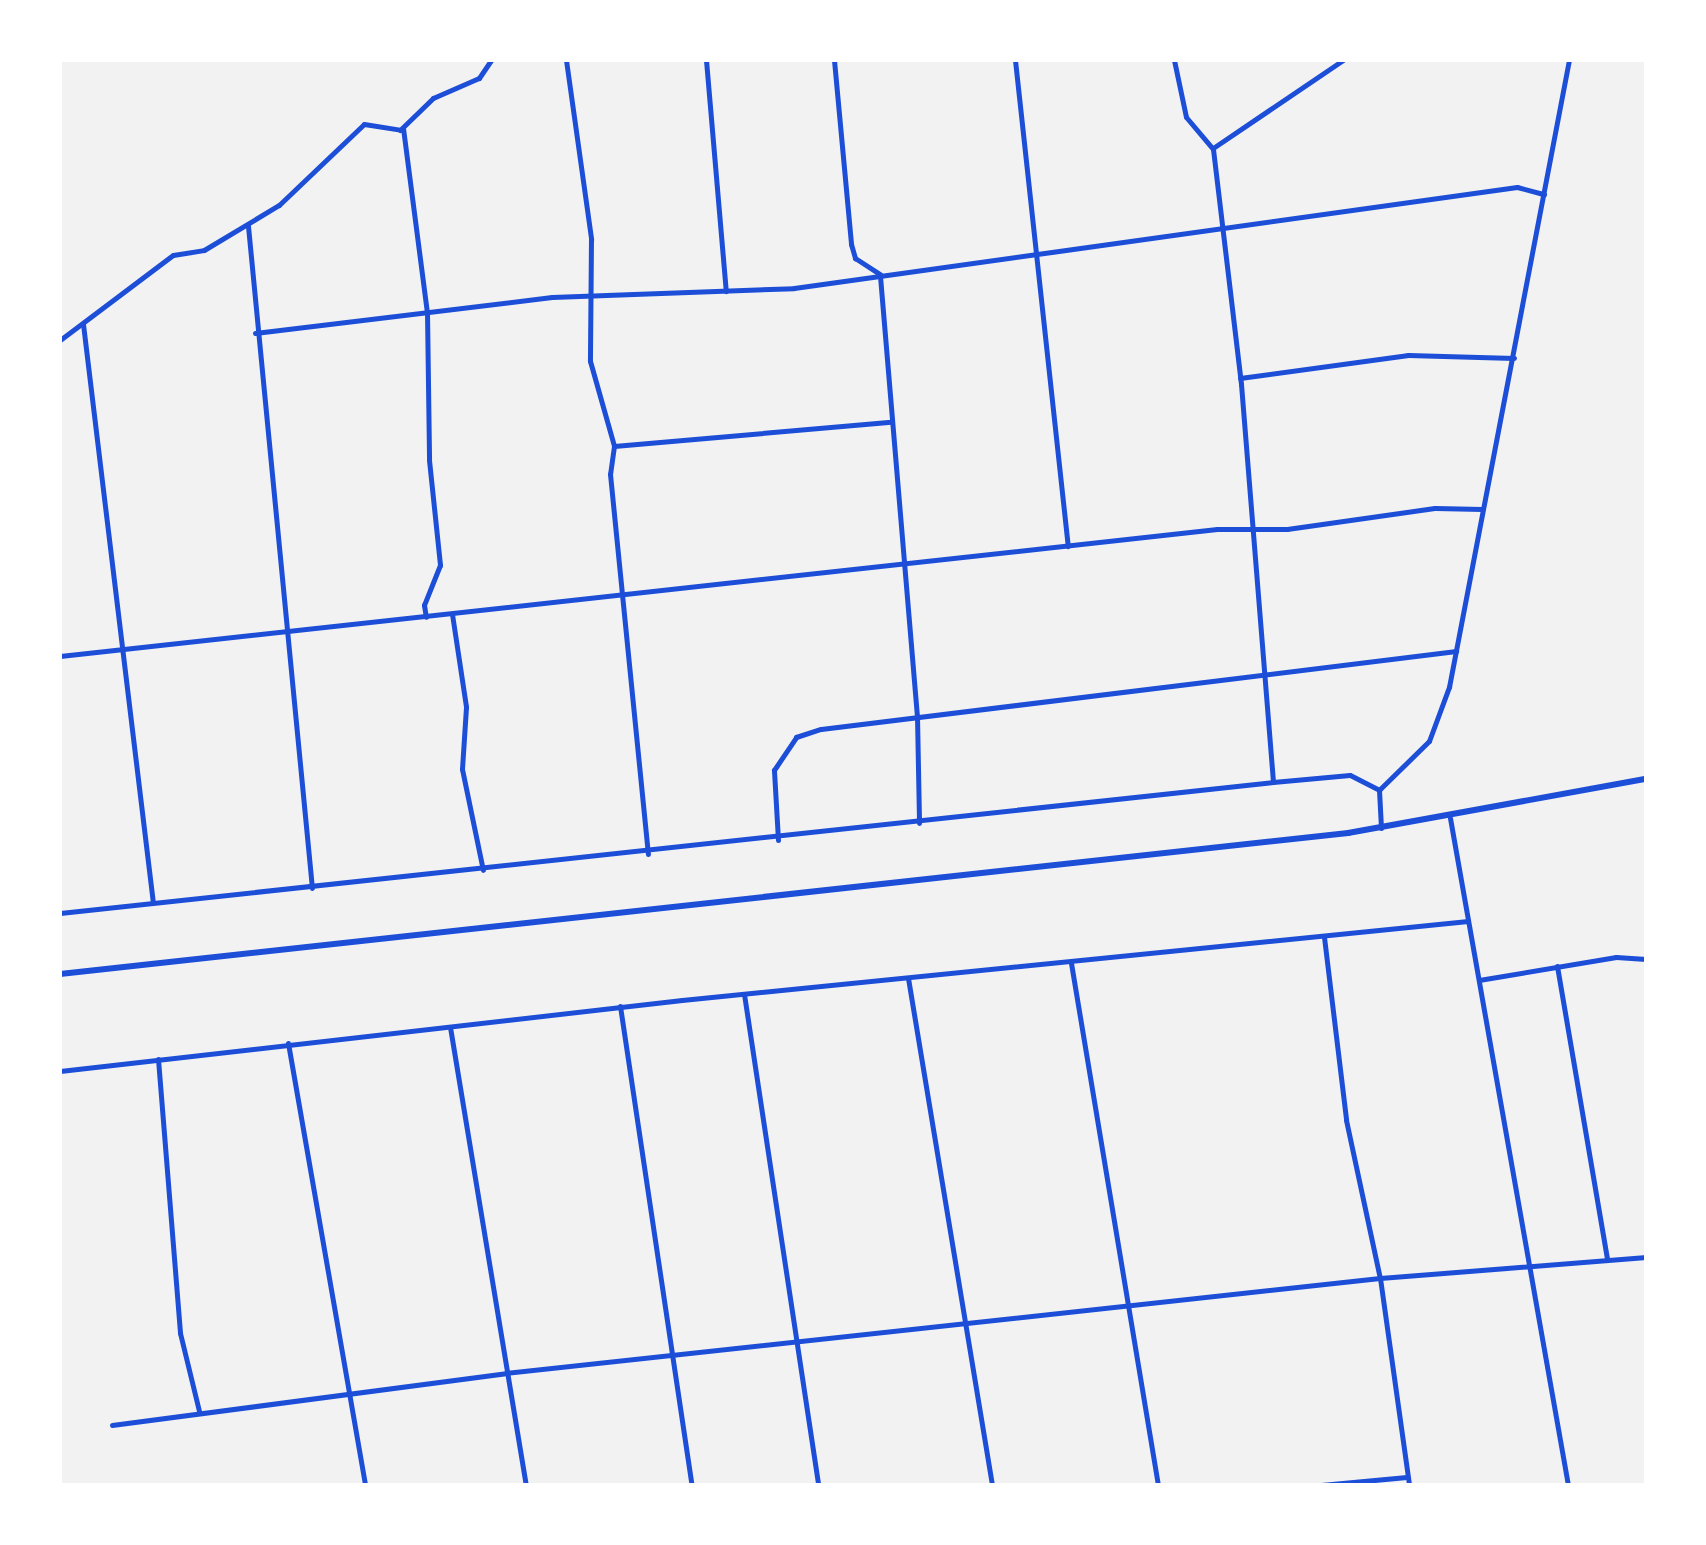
<!DOCTYPE html>
<style>
body{margin:0}
#map{position:relative;width:1706px;height:1545px;overflow:hidden;background:#f2f2f2;font-family:Georgia,serif}
div>[style]{position:absolute}
.minor>*{height:5px;margin:-2.5px;padding:0 2.5px;transform-origin:2.5px;border-radius:2.5px;background:#1d4ed8}
.secondary>*{height:6px;margin:-3px;padding:0 3px;transform-origin:3px;border-radius:3px;background:#1d4ed8}
span{translate:-50% -50%;white-space:nowrap;text-align:center;line-height:1.15;-webkit-text-stroke:10px #fff;paint-order:stroke}
.frame{position:absolute;inset:0;border:62px solid #fff;pointer-events:none}
</style>
<div id="map">
<div class="minor">
<i style="left:566px;top:60px;width:181px;rotate:82deg"></i>
<i style="left:591px;top:239px;width:122px;rotate:90.5deg"></i>
<i style="left:590px;top:361px;width:88px;rotate:74.2deg"></i>
<i style="left:614px;top:446px;width:28px;rotate:98deg"></i>
<i style="left:610px;top:474px;width:382px;rotate:84.3deg"></i>
<i style="left:706px;top:60px;width:232px;rotate:85.1deg"></i>
<i style="left:834px;top:60px;width:185px;rotate:84.7deg"></i>
<i style="left:851px;top:244px;width:15px;rotate:74deg"></i>
<i style="left:855px;top:258px;width:30px;rotate:33deg"></i>
<i style="left:1015px;top:60px;width:489px;rotate:83.8deg"></i>
<i style="left:1174px;top:60px;width:58px;rotate:78.1deg"></i>
<i style="left:1186px;top:117px;width:42px;rotate:49.8deg"></i>
<i style="left:1213px;top:149px;width:237px;rotate:83.2deg"></i>
<i style="left:1241px;top:384px;width:399px;rotate:85.4deg"></i>
<i style="left:1273px;top:782px;width:77px;rotate:-5.2deg"></i>
<i style="left:1350px;top:775px;width:33px;rotate:27deg"></i>
<i style="left:403px;top:128px;width:186px;rotate:82.6deg"></i>
<i style="left:427px;top:312px;width:148px;rotate:89.2deg"></i>
<i style="left:429px;top:460px;width:106px;rotate:84deg"></i>
<i style="left:440px;top:565px;width:43px;rotate:111.8deg"></i>
<i style="left:424px;top:605px;width:12px;rotate:81deg"></i>
<i style="left:1213px;top:148px;width:157px;rotate:-34.1deg"></i>
<i style="left:248px;top:226px;width:665px;rotate:84.48deg"></i>
<i style="left:880px;top:276px;width:442px;rotate:85.2deg"></i>
<i style="left:917px;top:716px;width:107px;rotate:88.9deg"></i>
<i style="left:83px;top:324px;width:583px;rotate:83.11deg"></i>
<i style="left:255px;top:333px;width:299px;rotate:-6.9deg"></i>
<i style="left:552px;top:297px;width:242px;rotate:-2.1deg"></i>
<i style="left:794px;top:288px;width:730px;rotate:-7.95deg"></i>
<i style="left:1517px;top:187px;width:28px;rotate:15deg"></i>
<i style="left:60px;top:340px;width:141px;rotate:-37deg"></i>
<i style="left:173px;top:255px;width:31px;rotate:-9deg"></i>
<i style="left:204px;top:250px;width:87px;rotate:-31deg"></i>
<i style="left:279px;top:205px;width:117px;rotate:-43.6deg"></i>
<i style="left:364px;top:124px;width:36px;rotate:9deg"></i>
<i style="left:400px;top:130px;width:46px;rotate:-44.1deg"></i>
<i style="left:433px;top:98px;width:50px;rotate:-23.5deg"></i>
<i style="left:479px;top:78px;width:22px;rotate:-56deg"></i>
<i style="left:1240px;top:378px;width:170px;rotate:-7.8deg"></i>
<i style="left:1408px;top:355px;width:106px;rotate:1.6deg"></i>
<i style="left:614px;top:446px;width:278px;rotate:-5deg"></i>
<i style="left:452px;top:614px;width:94px;rotate:81.4deg"></i>
<i style="left:466px;top:707px;width:62px;rotate:93.7deg"></i>
<i style="left:462px;top:769px;width:103px;rotate:78.3deg"></i>
<i style="left:60px;top:656px;width:1164px;rotate:-6.26deg"></i>
<i style="left:1217px;top:529px;width:70px"></i>
<i style="left:1287px;top:529px;width:149px;rotate:-8.1deg"></i>
<i style="left:1435px;top:508px;width:47px;rotate:1.2deg"></i>
<i style="left:1450px;top:818px;width:677px;rotate:79.97deg"></i>
<i style="left:1381px;top:828px;width:38px;rotate:-93deg"></i>
<i style="left:1379px;top:790px;width:70px;rotate:-44.4deg"></i>
<i style="left:1429px;top:741px;width:58px;rotate:-69.7deg"></i>
<i style="left:1449px;top:687px;width:638px;rotate:-79.17deg"></i>
<i style="left:778px;top:840px;width:70px;rotate:-93.3deg"></i>
<i style="left:774px;top:770px;width:40px;rotate:-56deg"></i>
<i style="left:796px;top:737px;width:26px;rotate:-18deg"></i>
<i style="left:821px;top:729px;width:640px;rotate:-7deg"></i>
<i style="left:60px;top:913px;width:1220px;rotate:-6.16deg"></i>
<i style="left:1324px;top:937px;width:184px;rotate:83.1deg"></i>
<i style="left:1346px;top:1120px;width:162px;rotate:77.9deg"></i>
<i style="left:1380px;top:1278px;width:209px;rotate:82deg"></i>
<i style="left:1071px;top:963px;width:529px;rotate:80.54deg"></i>
<i style="left:1557px;top:966px;width:297px;rotate:80.3deg"></i>
<i style="left:908px;top:978px;width:514px;rotate:80.59deg"></i>
<i style="left:1479px;top:980px;width:139px;rotate:-9.5deg"></i>
<i style="left:1616px;top:957px;width:30px;rotate:4deg"></i>
<i style="left:744px;top:994px;width:497px;rotate:81.4deg"></i>
<i style="left:620px;top:1006px;width:484px;rotate:81.5deg"></i>
<i style="left:450px;top:1027px;width:464px;rotate:80.6deg"></i>
<i style="left:288px;top:1043px;width:449px;rotate:80.1deg"></i>
<i style="left:158px;top:1059px;width:275px;rotate:85.4deg"></i>
<i style="left:180px;top:1333px;width:80px;rotate:76.3deg"></i>
<i style="left:60px;top:1071px;width:626px;rotate:-6.51deg"></i>
<i style="left:682px;top:1000px;width:790px;rotate:-5.74deg"></i>
<i style="left:112px;top:1425px;width:397px;rotate:-7.5deg"></i>
<i style="left:506px;top:1373px;width:879px;rotate:-6.2deg"></i>
<i style="left:1380px;top:1278px;width:267px;rotate:-4.5deg"></i>
<i style="left:1321px;top:1485px;width:86px;rotate:-5.3deg"></i>
</div>
<div class="secondary">
<i style="left:60px;top:974px;width:1296px;rotate:-6.25deg"></i>
<i style="left:1348px;top:833px;width:303px;rotate:-10.3deg"></i>
</div>
<div class="frame"></div>
</div>
